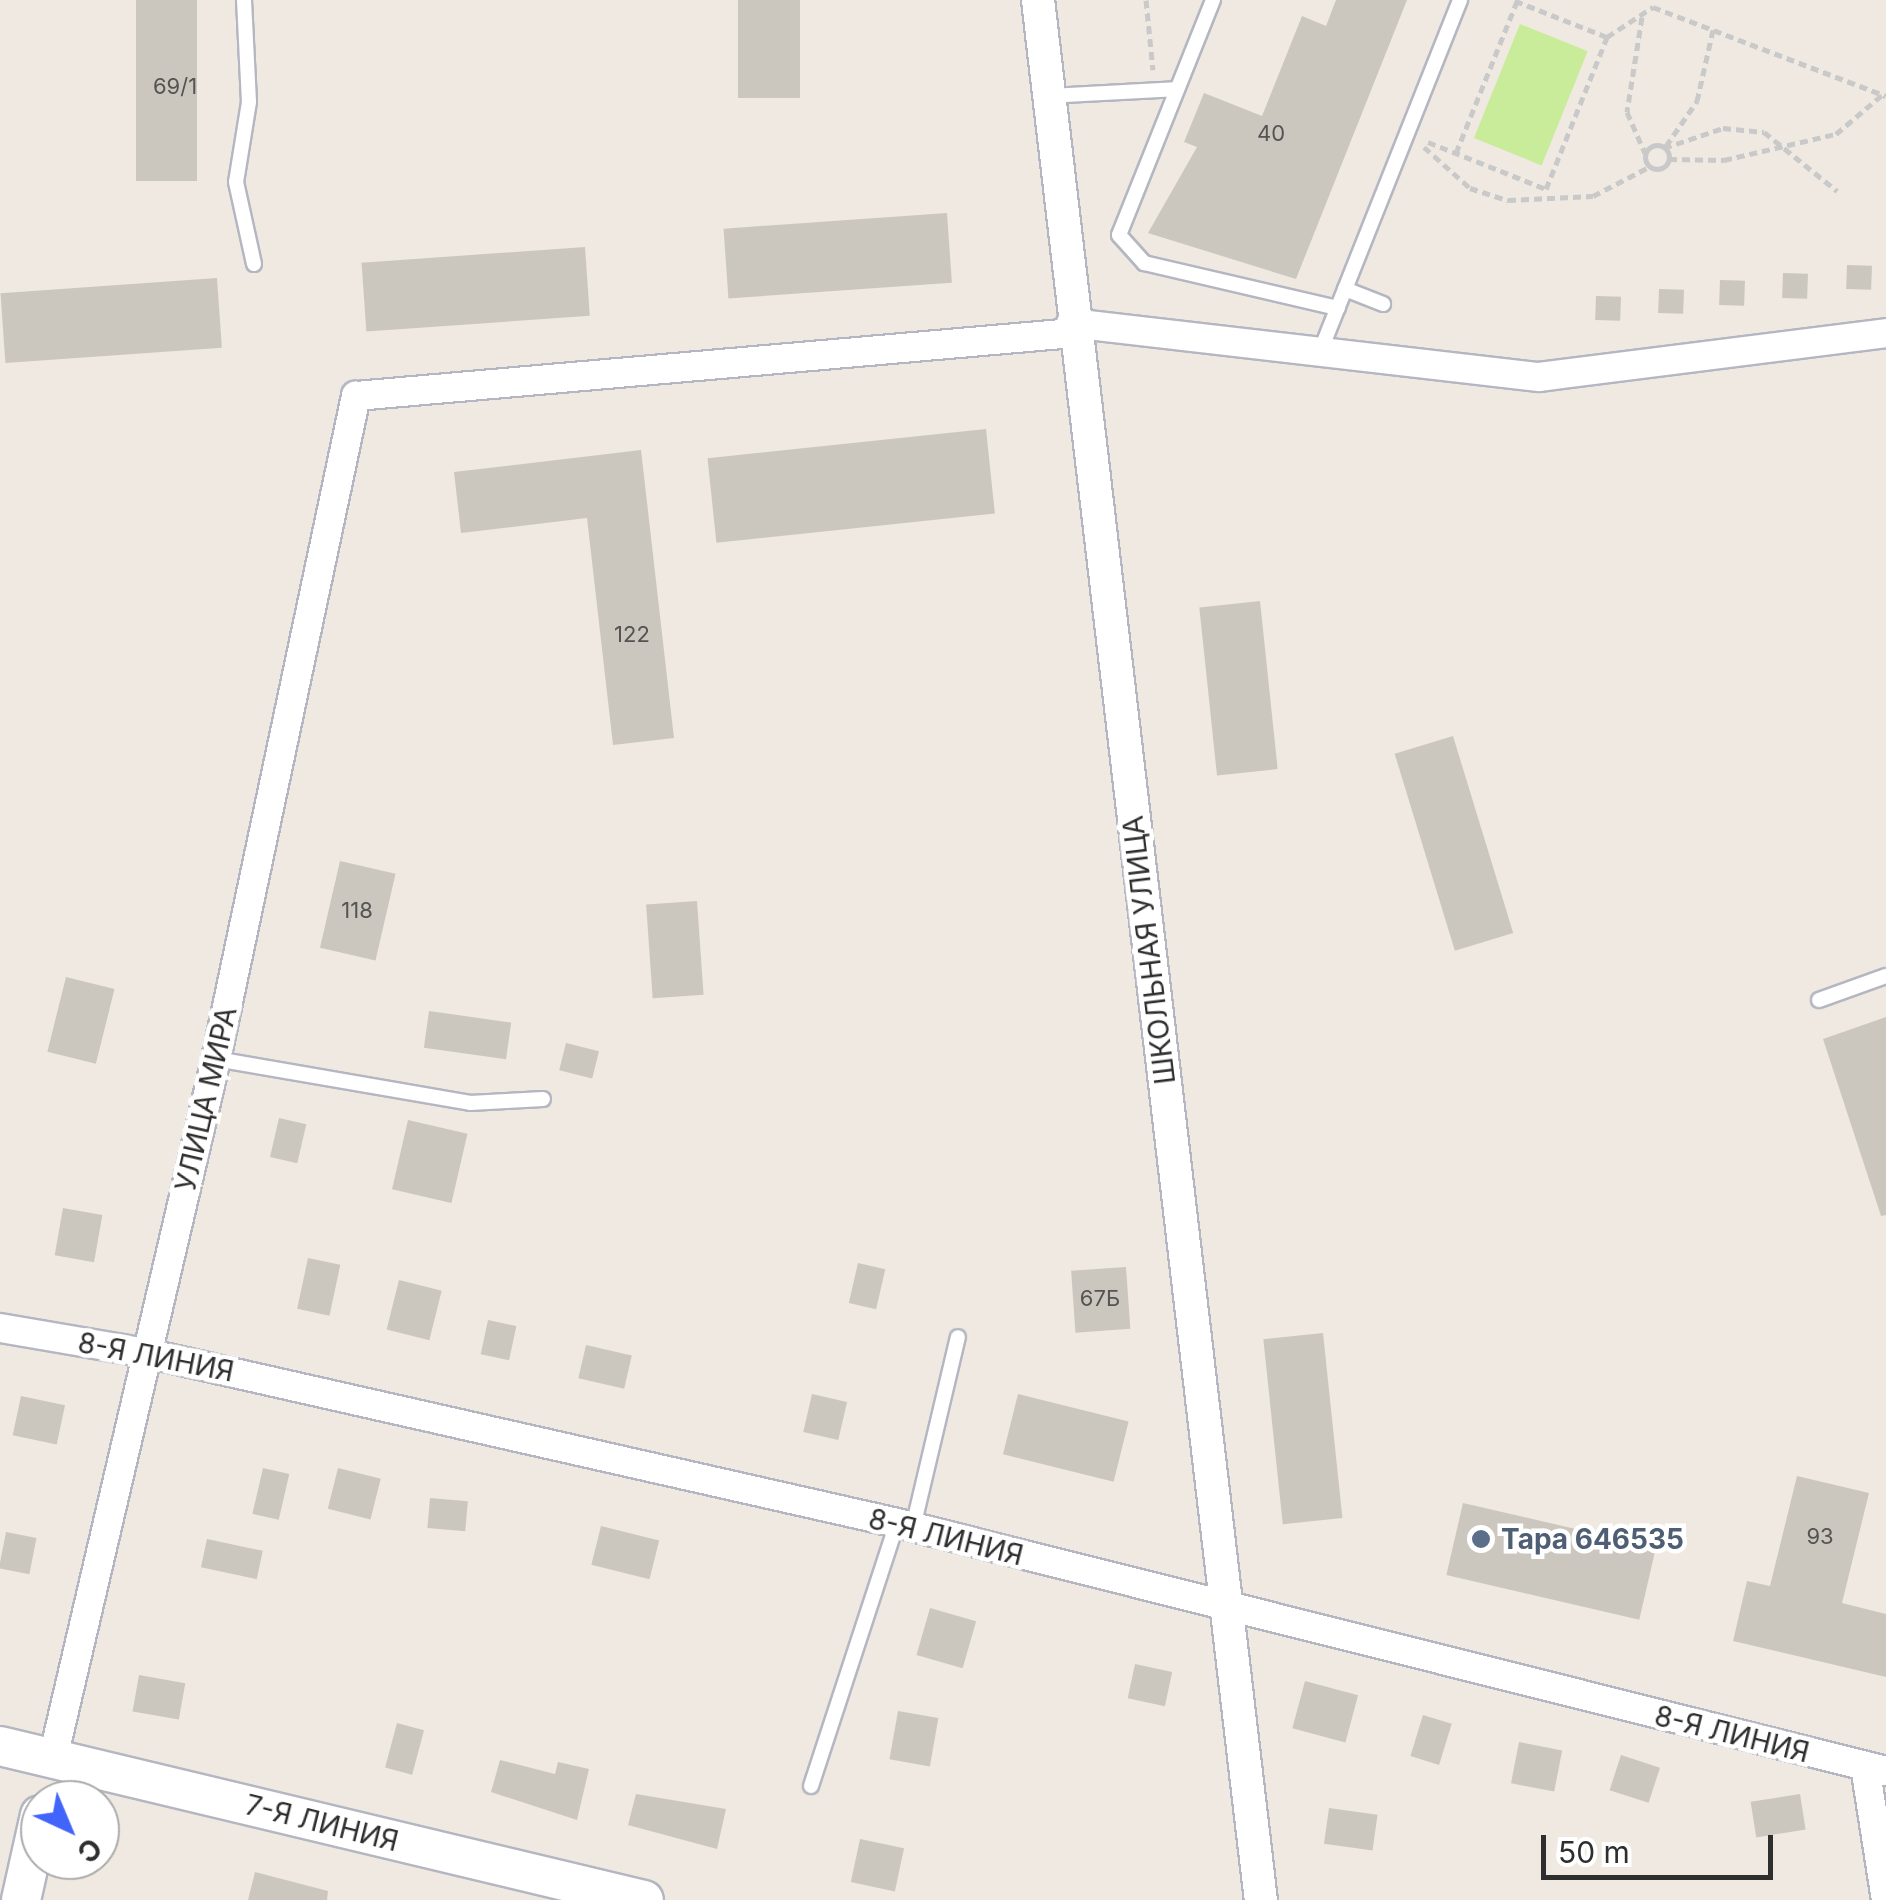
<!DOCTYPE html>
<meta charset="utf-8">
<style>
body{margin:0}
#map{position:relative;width:1886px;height:1900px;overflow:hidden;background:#efe9e1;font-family:Inter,sans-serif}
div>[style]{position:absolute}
.pitch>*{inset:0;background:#c9ec9a;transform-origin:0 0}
.building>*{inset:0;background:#cbc7bf;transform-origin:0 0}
.path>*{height:5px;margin-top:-2.5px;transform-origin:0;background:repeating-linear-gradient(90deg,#c9c9c9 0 8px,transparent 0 13px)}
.path>.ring{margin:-2.5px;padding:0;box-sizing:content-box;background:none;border:5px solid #c9c9c9;border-radius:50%}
.roads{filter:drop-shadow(2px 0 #b4b7c1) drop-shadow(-2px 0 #b4b7c1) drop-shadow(0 2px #b4b7c1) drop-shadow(0 -2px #b4b7c1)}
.service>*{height:14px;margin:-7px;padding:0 7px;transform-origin:7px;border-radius:7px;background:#fff}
.minor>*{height:28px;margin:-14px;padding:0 14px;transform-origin:14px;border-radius:14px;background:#fff}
.tertiary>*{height:32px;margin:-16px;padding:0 16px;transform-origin:16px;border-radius:16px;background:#fff}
.secondary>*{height:38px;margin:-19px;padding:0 19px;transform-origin:19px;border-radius:19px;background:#fff}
.dots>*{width:28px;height:28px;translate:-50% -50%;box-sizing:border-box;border:5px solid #fff;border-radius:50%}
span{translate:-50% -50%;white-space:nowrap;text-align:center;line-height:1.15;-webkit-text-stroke:9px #fff;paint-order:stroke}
.number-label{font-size:22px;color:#555452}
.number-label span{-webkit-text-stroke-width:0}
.street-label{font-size:28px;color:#2e2e2e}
.service-label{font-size:28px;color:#4e5e75;font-weight:700}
.left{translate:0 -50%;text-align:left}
.north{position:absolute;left:20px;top:1780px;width:100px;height:100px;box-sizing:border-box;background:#fff;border:2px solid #ababab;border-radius:50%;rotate:136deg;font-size:28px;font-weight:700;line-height:40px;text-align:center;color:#2e2e2e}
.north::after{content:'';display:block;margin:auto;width:35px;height:45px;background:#4264fb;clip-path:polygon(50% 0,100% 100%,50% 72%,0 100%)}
.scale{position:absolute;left:1541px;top:1835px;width:232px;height:45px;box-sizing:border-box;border:5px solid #2e2e2e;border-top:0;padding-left:12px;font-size:30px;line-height:35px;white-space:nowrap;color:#2e2e2e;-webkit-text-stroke:8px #fff;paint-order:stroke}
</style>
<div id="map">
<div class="pitch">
<i style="left:1520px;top:24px;width:73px;height:123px;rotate:22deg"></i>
</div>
<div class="building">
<i style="left:136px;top:0;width:61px;height:181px"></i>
<i style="left:738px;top:0;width:62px;height:98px"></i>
<i style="clip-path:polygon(1336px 0,1407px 0,1296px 279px,1148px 233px,1197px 147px,1184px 142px,1204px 93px,1262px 116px,1302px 16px,1326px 26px)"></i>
<i style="left:947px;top:213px;width:70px;height:224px;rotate:86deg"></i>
<i style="left:585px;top:247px;width:69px;height:224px;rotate:86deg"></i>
<i style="left:1847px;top:265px;width:25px;height:24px;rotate:2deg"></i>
<i style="left:1783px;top:273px;width:25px;height:25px;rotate:2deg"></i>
<i style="left:217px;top:278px;width:70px;height:217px;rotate:86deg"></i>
<i style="left:1720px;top:280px;width:25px;height:25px;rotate:2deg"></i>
<i style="left:1659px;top:289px;width:25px;height:24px;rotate:2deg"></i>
<i style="left:1596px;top:296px;width:25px;height:24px;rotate:2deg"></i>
<i style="left:986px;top:429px;width:85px;height:280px;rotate:84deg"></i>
<i style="clip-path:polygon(641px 450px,674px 738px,613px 745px,587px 518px,461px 533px,454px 472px)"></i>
<i style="left:1260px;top:601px;width:169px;height:61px;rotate:84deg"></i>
<i style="left:1453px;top:736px;width:206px;height:61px;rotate:73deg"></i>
<i style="left:340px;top:861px;width:57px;height:89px;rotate:13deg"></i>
<i style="left:697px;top:901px;width:94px;height:51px;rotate:86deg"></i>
<i style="left:66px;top:977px;width:50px;height:77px;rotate:14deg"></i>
<i style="left:429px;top:1011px;width:83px;height:37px;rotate:8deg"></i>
<i style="clip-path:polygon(1886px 1017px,1886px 1215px,1881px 1216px,1823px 1039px)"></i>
<i style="left:566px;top:1043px;width:34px;height:28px;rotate:14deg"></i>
<i style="left:279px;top:1118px;width:28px;height:40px;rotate:13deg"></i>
<i style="left:408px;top:1120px;width:61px;height:71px;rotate:13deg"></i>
<i style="left:63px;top:1208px;width:40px;height:48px;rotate:10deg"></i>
<i style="left:308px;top:1258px;width:33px;height:52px;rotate:12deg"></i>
<i style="left:858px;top:1263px;width:28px;height:41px;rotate:13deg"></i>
<i style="left:1126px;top:1267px;width:62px;height:55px;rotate:86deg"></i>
<i style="left:399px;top:1280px;width:44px;height:51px;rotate:14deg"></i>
<i style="left:488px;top:1320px;width:29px;height:35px;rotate:12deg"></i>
<i style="left:1323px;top:1333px;width:186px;height:60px;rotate:84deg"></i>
<i style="left:586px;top:1345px;width:47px;height:34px;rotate:13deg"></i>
<i style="left:812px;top:1394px;width:36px;height:39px;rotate:13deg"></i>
<i style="left:1018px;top:1394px;width:114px;height:62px;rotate:14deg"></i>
<i style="left:21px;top:1396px;width:45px;height:40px;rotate:12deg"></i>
<i style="left:263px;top:1468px;width:27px;height:47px;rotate:13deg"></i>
<i style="left:338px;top:1468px;width:44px;height:42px;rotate:14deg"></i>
<i style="clip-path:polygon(1797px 1476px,1869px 1493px,1842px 1603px,1886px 1614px,1886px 1677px,1733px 1641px,1747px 1581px,1770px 1586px)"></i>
<i style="left:430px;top:1498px;width:38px;height:30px;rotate:5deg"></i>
<i style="left:1463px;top:1503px;width:198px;height:74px;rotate:13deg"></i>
<i style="left:601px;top:1526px;width:60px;height:40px;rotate:14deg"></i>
<i style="left:6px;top:1532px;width:31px;height:37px;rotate:11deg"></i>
<i style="left:207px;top:1539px;width:57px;height:29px;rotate:12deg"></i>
<i style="left:930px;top:1608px;width:48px;height:49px;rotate:16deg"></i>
<i style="left:1135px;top:1664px;width:38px;height:35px;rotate:12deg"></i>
<i style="left:139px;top:1675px;width:47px;height:37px;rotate:10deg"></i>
<i style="left:1305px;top:1681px;width:55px;height:49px;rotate:15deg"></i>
<i style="left:898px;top:1711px;width:41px;height:49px;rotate:10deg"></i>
<i style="left:1423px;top:1715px;width:30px;height:43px;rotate:17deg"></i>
<i style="left:397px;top:1723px;width:28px;height:46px;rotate:15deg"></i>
<i style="left:1519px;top:1742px;width:44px;height:42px;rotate:11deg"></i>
<i style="left:1621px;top:1755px;width:41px;height:37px;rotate:18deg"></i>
<i style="clip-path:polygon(500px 1760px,555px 1774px,558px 1762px,589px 1769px,577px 1820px,491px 1792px)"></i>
<i style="clip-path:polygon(636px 1794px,726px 1809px,717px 1849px,628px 1825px)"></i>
<i style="left:1800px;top:1794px;width:36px;height:50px;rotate:81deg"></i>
<i style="left:1329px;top:1808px;width:49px;height:36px;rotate:8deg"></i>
<i style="left:860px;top:1839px;width:45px;height:44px;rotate:12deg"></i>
<i style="clip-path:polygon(255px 1872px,328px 1891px,327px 1900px,248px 1900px)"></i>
</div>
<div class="path">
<i style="left:1146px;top:0;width:70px;rotate:84.3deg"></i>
<i style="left:1642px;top:17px;width:96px;rotate:99deg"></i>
<i style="left:1627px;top:112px;width:45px;rotate:66.3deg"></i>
<i style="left:1607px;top:37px;width:55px;rotate:-33.1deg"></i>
<i style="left:1653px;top:7px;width:249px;rotate:20.9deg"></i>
<i style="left:1428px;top:142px;width:127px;rotate:21.7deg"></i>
<i style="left:1546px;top:189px;width:164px;rotate:-68.1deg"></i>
<i style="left:1607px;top:37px;width:101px;rotate:-158.5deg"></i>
<i class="ring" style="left:1645px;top:145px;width:19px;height:19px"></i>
<i style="left:1666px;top:146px;width:55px;rotate:-55.4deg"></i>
<i style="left:1697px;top:101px;width:73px;rotate:-77.3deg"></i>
<i style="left:1424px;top:147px;width:62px;rotate:41.7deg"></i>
<i style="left:1470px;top:188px;width:40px;rotate:18deg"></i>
<i style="left:1508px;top:200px;width:85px;rotate:-2.7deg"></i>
<i style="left:1593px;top:196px;width:63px;rotate:-27.4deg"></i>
<i style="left:1664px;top:148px;width:62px;rotate:-18.7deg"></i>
<i style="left:1723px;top:128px;width:41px;rotate:5.6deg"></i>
<i style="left:1764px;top:132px;width:94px;rotate:38.9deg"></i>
<i style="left:1456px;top:153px;width:164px;rotate:-68.1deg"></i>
<i style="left:1669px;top:159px;width:55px;rotate:1deg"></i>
<i style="left:1724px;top:160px;width:115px;rotate:-13.1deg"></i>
<i style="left:1836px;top:134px;width:60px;rotate:-40.3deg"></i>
</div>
<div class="roads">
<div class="service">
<i style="left:244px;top:0;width:102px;rotate:87.2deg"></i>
<i style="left:249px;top:102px;width:81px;rotate:99.2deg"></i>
<i style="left:236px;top:182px;width:84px;rotate:77.6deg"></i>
<i style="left:1213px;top:0;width:253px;rotate:111.8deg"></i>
<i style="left:1119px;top:235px;width:38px;rotate:48deg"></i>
<i style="left:1144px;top:263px;width:199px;rotate:13.1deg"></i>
<i style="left:1048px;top:96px;width:129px;rotate:-3.1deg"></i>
<i style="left:1345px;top:289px;width:41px;rotate:21.5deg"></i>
<i style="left:1320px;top:352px;width:379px;rotate:-68.3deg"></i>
<i style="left:1819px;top:1000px;width:71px;rotate:-19.7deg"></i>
<i style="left:216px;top:1059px;width:258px;rotate:9.8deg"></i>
<i style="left:470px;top:1103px;width:73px;rotate:-3.1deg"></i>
<i style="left:913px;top:1527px;width:195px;rotate:-76.7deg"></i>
<i style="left:811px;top:1786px;width:277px;rotate:-71.9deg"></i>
</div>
<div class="minor">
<i style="left:1071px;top:323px;width:471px;rotate:6.6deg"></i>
<i style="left:1539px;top:377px;width:350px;rotate:-7.2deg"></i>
<i style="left:0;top:1328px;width:148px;rotate:9.7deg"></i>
<i style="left:146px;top:1353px;width:770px;rotate:12.75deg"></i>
<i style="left:897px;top:1523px;width:1020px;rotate:14.08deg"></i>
<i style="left:53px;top:1758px;width:718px;rotate:-76.87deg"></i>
<i style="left:216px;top:1059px;width:678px;rotate:-78.08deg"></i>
<i style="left:356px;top:396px;width:720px;rotate:-5.02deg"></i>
<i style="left:1865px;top:1766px;width:136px;rotate:81.1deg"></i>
</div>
<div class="tertiary">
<i style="left:1038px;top:0;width:1913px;rotate:83.31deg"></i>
</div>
<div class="secondary">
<i style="left:0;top:1746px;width:662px;rotate:13.45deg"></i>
<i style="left:21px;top:1900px;width:87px;rotate:-77.4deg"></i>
</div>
</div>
<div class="dots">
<i style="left:1481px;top:1539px;background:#5c6f8a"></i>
</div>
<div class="number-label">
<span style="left:175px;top:87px">69/1</span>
<span style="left:1271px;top:134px">40</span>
<span style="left:632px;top:635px">122</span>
<span style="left:357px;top:911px">118</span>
<span style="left:1100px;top:1299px">67Б</span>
<span style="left:1820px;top:1537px">93</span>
</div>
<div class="street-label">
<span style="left:1149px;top:950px;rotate:-97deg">ШКОЛЬНАЯ УЛИЦА</span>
<span style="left:206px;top:1099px;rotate:-77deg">УЛИЦА МИРА</span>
<span style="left:156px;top:1357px;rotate:11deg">8-Я ЛИНИЯ</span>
<span style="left:946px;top:1537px;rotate:14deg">8-Я ЛИНИЯ</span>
<span style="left:1732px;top:1734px;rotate:14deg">8-Я ЛИНИЯ</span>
<span style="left:322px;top:1823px;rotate:14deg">7-Я ЛИНИЯ</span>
</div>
<div class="service-label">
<span class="left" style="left:1501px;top:1539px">Тара 646535</span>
</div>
<div class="north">С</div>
<div class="scale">50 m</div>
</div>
